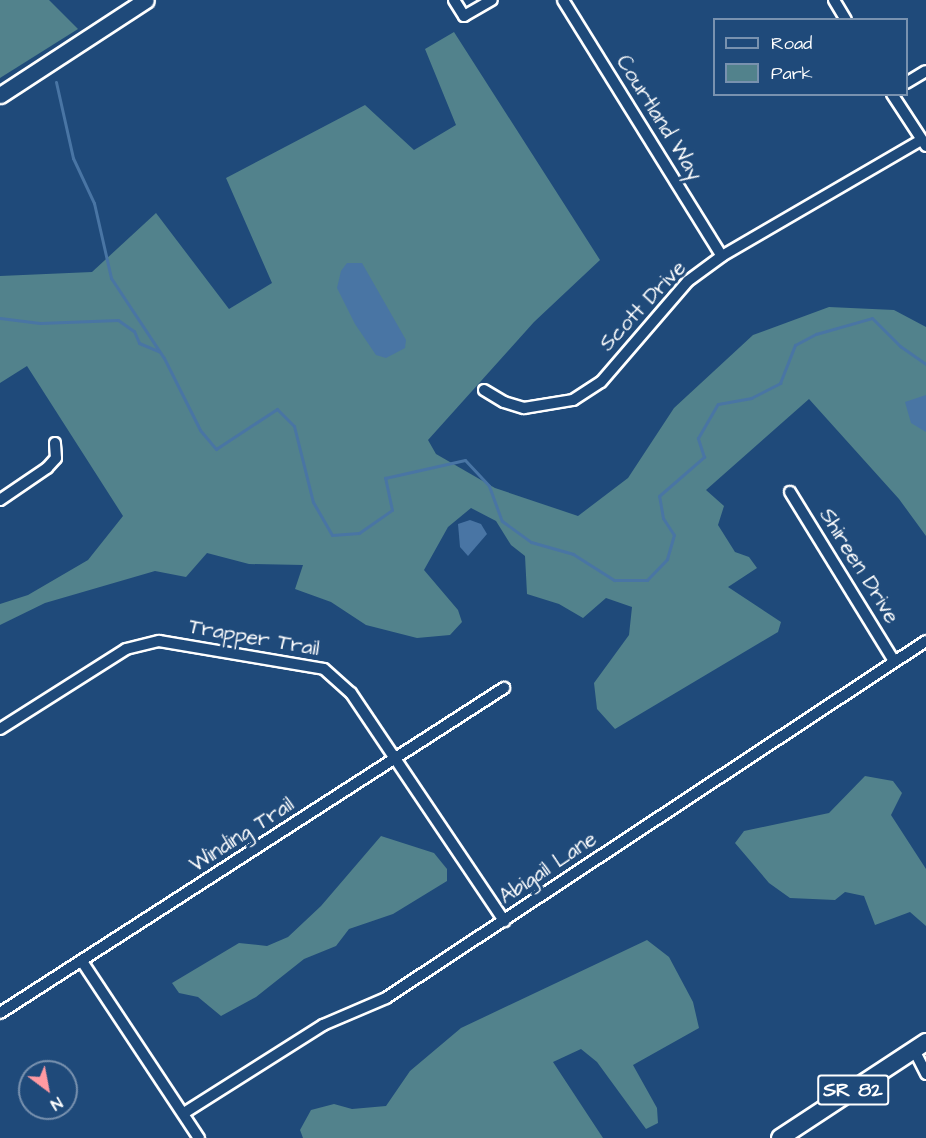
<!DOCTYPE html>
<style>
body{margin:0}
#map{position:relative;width:926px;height:1138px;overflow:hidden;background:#1f4a7a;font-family:"Architects Daughter",sans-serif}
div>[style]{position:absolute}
.green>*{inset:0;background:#52828c}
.water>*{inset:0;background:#4975a4}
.stream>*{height:3px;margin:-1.5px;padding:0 1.5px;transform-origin:1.5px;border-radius:1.5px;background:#4975a4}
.roads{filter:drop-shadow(2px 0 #fff) drop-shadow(-2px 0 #fff) drop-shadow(0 2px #fff) drop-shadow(0 -2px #fff)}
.street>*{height:10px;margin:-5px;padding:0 5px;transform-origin:5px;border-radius:5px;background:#1f4a7a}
.secondary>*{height:15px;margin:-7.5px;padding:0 7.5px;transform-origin:7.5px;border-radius:7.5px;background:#1f4a7a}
.primary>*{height:16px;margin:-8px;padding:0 8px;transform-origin:8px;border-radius:8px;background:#1f4a7a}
span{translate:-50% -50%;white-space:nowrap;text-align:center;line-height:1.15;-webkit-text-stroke:6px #1f4a7a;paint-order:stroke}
.shield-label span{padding:2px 4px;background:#1f4a7a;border:2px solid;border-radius:4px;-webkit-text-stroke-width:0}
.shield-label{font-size:20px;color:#fff;font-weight:700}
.street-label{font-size:21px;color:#fff}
.legend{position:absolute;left:713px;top:18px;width:195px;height:78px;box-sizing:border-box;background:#1f4a7a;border:2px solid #7992af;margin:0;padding:8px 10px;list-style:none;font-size:18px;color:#fff}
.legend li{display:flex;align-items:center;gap:12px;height:30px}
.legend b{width:30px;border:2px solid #7992af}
.north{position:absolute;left:18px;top:1060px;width:60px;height:60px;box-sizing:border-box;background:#1f4a7a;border:2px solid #7992af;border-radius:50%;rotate:148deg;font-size:16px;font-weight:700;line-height:24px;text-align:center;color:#fff}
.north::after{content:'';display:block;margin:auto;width:21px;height:27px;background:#ff9aa2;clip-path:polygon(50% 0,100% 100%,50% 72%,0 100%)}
</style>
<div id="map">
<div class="green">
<i style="clip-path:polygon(0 0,49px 0,78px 29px,0 78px)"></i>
<i style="clip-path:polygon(454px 32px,600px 260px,534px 322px,428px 440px,436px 454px,495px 488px,578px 516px,628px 478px,674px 408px,753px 335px,829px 307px,894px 310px,926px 327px,926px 536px,899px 499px,809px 399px,706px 490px,724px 506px,718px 525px,735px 552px,749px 557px,757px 568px,728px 587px,781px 622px,778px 632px,615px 729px,597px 709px,594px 683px,629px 635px,632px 607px,606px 598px,583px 618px,559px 604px,527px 594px,525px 556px,511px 545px,496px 521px,471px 508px,448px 527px,424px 570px,458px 610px,462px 622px,450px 635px,417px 638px,366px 625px,331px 602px,295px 589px,303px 565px,249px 564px,207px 553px,186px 577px,155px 571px,45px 603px,0 625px,0 604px,28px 595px,88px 560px,123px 516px,27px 366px,0 383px,0 276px,92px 272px,156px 213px,229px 309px,272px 283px,226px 178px,365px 105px,414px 150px,456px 125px,425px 49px)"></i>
<i style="clip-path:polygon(865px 776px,893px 781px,902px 793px,891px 815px,926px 869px,926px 926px,910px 912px,875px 925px,864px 896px,845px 892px,835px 900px,790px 898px,769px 883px,735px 843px,744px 831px,829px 813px)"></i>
<i style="clip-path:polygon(381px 836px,434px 853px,447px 869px,447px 881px,393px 914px,349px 929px,336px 946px,304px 959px,256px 997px,221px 1016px,198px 997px,179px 993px,172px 983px,239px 943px,267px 946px,288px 937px,321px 906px)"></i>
<i style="clip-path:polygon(647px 940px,669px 957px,693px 1002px,699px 1028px,633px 1065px,657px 1108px,658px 1123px,646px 1129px,597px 1062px,581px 1049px,553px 1062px,603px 1138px,303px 1138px,300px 1130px,311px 1110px,334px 1104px,352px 1109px,386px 1106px,410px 1071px,461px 1028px)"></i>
</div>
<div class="water">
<i style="clip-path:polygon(347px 263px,362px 263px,406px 340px,405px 348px,386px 358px,376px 355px,355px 324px,337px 288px,341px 271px)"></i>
<i style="clip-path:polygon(926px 395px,926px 432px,911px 423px,905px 402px)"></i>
<i style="clip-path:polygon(470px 520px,481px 524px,487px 534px,468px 556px,460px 547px,458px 524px)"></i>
</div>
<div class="stream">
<i style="left:56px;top:82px;width:78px;rotate:77.4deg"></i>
<i style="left:73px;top:158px;width:50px;rotate:65deg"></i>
<i style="left:94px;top:203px;width:77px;rotate:77.2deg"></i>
<i style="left:111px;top:278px;width:96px;rotate:56.5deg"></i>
<i style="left:164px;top:358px;width:80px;rotate:63.4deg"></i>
<i style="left:200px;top:430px;width:25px;rotate:50deg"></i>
<i style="left:216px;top:449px;width:73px;rotate:-33.3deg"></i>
<i style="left:277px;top:409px;width:24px;rotate:45deg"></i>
<i style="left:294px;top:426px;width:78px;rotate:76deg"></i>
<i style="left:313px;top:502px;width:38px;rotate:60deg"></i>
<i style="left:332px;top:535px;width:27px;rotate:-4deg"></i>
<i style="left:359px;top:533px;width:40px;rotate:-34.9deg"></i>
<i style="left:392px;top:510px;width:33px;rotate:-102deg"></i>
<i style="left:385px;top:478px;width:82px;rotate:-12.7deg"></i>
<i style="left:465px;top:460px;width:35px;rotate:47deg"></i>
<i style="left:489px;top:486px;width:37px;rotate:70deg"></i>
<i style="left:502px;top:521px;width:36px;rotate:36deg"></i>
<i style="left:531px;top:542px;width:44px;rotate:15.9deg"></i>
<i style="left:573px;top:554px;width:49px;rotate:32.4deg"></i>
<i style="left:614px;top:580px;width:33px"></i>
<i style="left:647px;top:580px;width:29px;rotate:-46deg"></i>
<i style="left:667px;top:559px;width:25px;rotate:-74deg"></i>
<i style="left:674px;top:535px;width:20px;rotate:-123deg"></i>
<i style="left:663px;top:518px;width:22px;rotate:-100deg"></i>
<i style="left:659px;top:496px;width:60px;rotate:-40.9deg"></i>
<i style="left:704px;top:457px;width:20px;rotate:-108deg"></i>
<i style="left:698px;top:438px;width:39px;rotate:-60deg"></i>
<i style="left:718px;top:404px;width:34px;rotate:-10deg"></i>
<i style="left:751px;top:398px;width:33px;rotate:-27deg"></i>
<i style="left:780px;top:383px;width:41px;rotate:-68.5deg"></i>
<i style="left:795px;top:345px;width:24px;rotate:-28deg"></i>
<i style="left:816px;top:334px;width:58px;rotate:-15.9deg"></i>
<i style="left:872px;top:318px;width:40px;rotate:45deg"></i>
<i style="left:900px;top:346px;width:32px;rotate:35deg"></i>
<i style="left:0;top:318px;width:40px;rotate:7.1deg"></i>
<i style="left:40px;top:323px;width:78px;rotate:-2.2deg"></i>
<i style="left:118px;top:320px;width:19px;rotate:35deg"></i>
<i style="left:134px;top:331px;width:13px;rotate:67deg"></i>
<i style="left:139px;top:343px;width:21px;rotate:23deg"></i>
</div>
<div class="roads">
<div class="street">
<i style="left:454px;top:0;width:19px;rotate:58deg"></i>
<i style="left:464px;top:16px;width:32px;rotate:-30deg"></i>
<i style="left:563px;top:0;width:301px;rotate:58.2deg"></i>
<i style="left:834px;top:0;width:23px;rotate:59deg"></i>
<i style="left:906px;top:83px;width:23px;rotate:-31deg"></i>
<i style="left:892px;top:94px;width:62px;rotate:56.8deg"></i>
<i style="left:484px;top:390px;width:23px;rotate:31deg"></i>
<i style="left:504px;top:402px;width:21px;rotate:17deg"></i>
<i style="left:524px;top:408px;width:50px;rotate:-9.3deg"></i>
<i style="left:573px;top:400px;width:33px;rotate:-33deg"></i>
<i style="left:601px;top:382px;width:133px;rotate:-49.3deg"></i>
<i style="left:688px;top:281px;width:42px;rotate:-36.3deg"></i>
<i style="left:722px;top:256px;width:230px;rotate:-30.2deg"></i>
<i style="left:790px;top:492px;width:198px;rotate:58.4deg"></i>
<i style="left:0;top:500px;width:57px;rotate:-34.2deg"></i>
<i style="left:47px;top:468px;width:13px;rotate:-48deg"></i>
<i style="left:56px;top:458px;width:15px;rotate:-94deg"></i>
<i style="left:0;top:729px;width:149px;rotate:-32.4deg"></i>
<i style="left:126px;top:649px;width:34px;rotate:-14deg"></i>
<i style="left:159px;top:641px;width:167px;rotate:9.6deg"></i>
<i style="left:324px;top:669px;width:36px;rotate:42deg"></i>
<i style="left:351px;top:693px;width:275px;rotate:56.1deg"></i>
<i style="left:83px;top:963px;width:210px;rotate:56.5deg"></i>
<i style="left:0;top:1013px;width:600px;rotate:-32.82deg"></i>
<i style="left:914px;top:1050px;width:27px;rotate:63deg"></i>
<i style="left:184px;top:1113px;width:165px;rotate:-32.3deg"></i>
<i style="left:323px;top:1025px;width:69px;rotate:-23.2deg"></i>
<i style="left:386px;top:998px;width:647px;rotate:-33.47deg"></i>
</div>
<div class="secondary">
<i style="left:0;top:95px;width:174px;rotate:-33.1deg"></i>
</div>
<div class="primary">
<i style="left:780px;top:1138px;width:175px;rotate:-33.3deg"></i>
</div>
</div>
<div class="shield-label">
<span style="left:853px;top:1090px">SR 82</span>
</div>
<div class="street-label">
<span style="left:659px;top:118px;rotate:58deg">Courtland Way</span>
<span style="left:643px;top:306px;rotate:-47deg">Scott Drive</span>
<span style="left:859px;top:566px;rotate:58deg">Shireen Drive</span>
<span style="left:254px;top:638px;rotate:10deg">Trapper Trail</span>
<span style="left:242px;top:835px;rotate:-33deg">Winding Trail</span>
<span style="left:548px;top:868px;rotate:-34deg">Abigail Lane</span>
</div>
<ul class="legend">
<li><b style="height:8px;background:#1f4a7a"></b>Road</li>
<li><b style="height:16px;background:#52828c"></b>Park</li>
</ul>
<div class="north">N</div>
</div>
